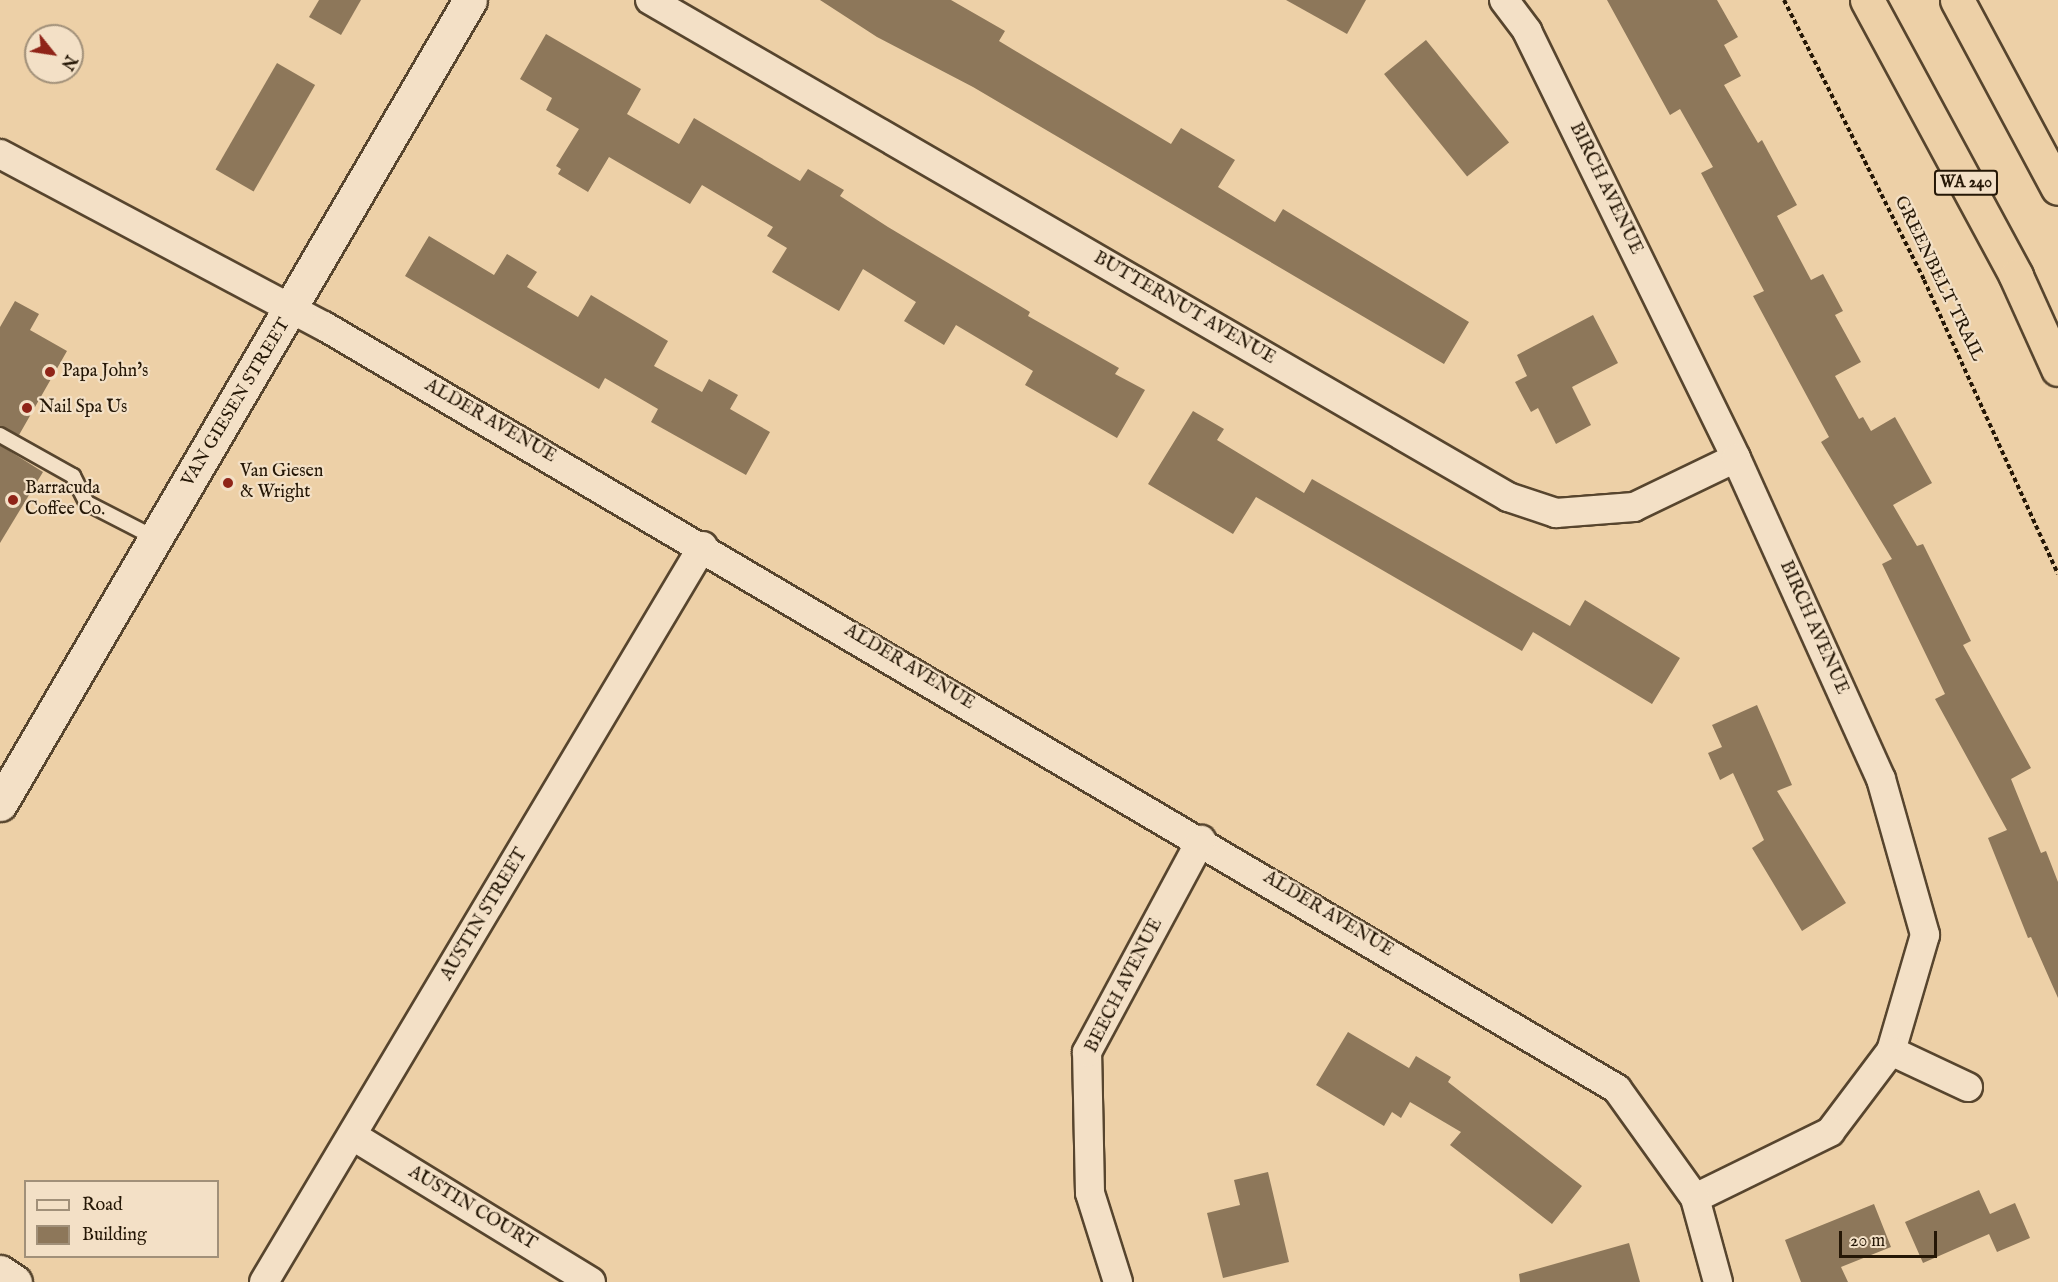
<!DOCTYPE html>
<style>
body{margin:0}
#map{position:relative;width:2058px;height:1282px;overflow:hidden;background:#edd0a7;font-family:"IM FELL English",serif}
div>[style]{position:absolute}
.building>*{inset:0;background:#8d775a;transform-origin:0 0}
.path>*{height:4px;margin-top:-2px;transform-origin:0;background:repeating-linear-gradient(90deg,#251706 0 4.5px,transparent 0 7.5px)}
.roads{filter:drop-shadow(2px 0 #57452e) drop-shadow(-2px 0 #57452e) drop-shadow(0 2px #57452e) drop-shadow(0 -2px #57452e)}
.service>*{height:14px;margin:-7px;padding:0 7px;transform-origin:7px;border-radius:7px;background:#f3e0c6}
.minor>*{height:28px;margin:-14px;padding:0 14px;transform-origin:14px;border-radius:14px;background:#f3e0c6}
.tertiary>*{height:33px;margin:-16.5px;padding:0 16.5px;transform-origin:16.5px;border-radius:16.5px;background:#f3e0c6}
.secondary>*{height:33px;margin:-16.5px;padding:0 16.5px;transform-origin:16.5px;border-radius:16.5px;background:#f3e0c6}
.trunk>*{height:33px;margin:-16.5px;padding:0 16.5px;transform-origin:16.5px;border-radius:16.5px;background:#edd0a7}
.dots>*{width:16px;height:16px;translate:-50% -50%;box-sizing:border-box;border:3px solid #f3e0c6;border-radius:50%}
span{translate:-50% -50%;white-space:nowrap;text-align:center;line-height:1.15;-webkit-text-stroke:4.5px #f3e0c6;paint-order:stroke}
.shield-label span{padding:2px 4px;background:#f3e0c6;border:2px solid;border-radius:4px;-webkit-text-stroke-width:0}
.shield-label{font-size:16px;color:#251706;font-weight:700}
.street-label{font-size:18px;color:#251706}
.poi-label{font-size:18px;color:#251706}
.left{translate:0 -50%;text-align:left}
.legend{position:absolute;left:24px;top:1180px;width:195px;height:78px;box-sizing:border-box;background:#f3e0c6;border:2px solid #a19079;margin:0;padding:8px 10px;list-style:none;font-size:18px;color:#251706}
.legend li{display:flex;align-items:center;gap:12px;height:30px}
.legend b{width:30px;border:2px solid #a19079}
.north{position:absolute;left:24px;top:24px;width:60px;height:60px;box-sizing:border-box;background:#f3e0c6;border:2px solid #a19079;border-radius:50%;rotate:120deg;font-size:16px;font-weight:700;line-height:24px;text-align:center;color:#251706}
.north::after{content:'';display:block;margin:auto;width:21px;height:27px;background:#8f2418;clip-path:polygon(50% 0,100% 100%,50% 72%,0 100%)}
.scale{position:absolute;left:1839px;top:1231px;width:98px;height:27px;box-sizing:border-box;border:3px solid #251706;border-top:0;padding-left:8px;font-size:18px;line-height:21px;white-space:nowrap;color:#251706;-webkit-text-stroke:4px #f3e0c6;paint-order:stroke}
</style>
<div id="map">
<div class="building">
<i style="clip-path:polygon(319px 0,361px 0,341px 35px,309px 17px)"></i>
<i style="clip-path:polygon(820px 0,951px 0,1005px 31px,999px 41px,1171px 144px,1181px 128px,1235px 160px,1218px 187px,1275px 222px,1283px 209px,1469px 322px,1444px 364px,973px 87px,877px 37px)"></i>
<i style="clip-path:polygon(1286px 0,1366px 0,1347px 34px)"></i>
<i style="clip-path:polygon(1607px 0,1717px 0,1738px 37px,1724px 45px,1741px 76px,1724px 85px,1758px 143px,1762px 140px,1797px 205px,1777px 216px,1811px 280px,1823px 274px,1843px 311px,1835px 315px,1861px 362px,1835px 376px,1859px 419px,1863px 417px,1871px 431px,1895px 417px,1932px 483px,1893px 505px,1917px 546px,1923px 544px,1971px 641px,1963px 645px,2031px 768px,2011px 779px,2041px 853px,2046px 851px,2058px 882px,2058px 998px,2031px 937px,2028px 938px,1988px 838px,2007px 830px,1935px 699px,1945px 694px,1882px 564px,1892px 559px,1821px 442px,1829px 437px,1753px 296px,1764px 291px,1701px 173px,1713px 167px,1680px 109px,1670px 115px)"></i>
<i style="clip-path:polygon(546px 34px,641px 89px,627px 114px,679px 144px,694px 118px,800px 181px,808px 169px,844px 190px,840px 196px,888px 227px,1030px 312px,1028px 316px,1119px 368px,1115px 374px,1145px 390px,1117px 438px,1025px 385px,1033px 371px,956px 325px,944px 345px,904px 321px,916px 302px,863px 269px,839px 311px,772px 272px,787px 248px,767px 236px,773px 227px,702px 185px,690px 204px,609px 157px,588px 192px,558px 174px,561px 169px,556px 166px,579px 129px,546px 110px,552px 98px,520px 79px)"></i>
<i style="left:1426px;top:40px;width:132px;height:54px;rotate:51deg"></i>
<i style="left:277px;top:63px;width:44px;height:123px;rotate:30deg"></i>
<i style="clip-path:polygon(429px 236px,494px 275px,507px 254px,537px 272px,527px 287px,578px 317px,591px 295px,668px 341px,654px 366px,702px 392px,709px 379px,738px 395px,730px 409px,770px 432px,746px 475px,651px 422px,658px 409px,605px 378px,599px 389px,405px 276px)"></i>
<i style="clip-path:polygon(15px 301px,39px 314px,30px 330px,67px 351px,19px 435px,0 426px,0 327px)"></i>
<i style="clip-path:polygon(1593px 315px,1618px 363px,1572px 387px,1591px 425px,1556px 444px,1538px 408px,1531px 412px,1515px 382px,1527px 376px,1517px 355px)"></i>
<i style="clip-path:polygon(1193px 411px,1224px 429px,1217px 440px,1304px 493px,1312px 479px,1570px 626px,1585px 600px,1680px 658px,1652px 704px,1533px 632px,1522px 651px,1256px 497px,1233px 534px,1148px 484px)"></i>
<i style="clip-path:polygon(0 445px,43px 472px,0 543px)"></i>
<i style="clip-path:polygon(1757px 705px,1792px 785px,1777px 791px,1846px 903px,1802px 931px,1752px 848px,1764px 840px,1733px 773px,1720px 780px,1708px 753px,1722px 747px,1712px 725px)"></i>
<i style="clip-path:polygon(1348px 1032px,1409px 1068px,1416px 1056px,1451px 1077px,1448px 1082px,1582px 1186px,1552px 1224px,1450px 1145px,1461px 1132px,1410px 1102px,1401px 1118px,1392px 1112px,1384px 1126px,1316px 1085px)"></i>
<i style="clip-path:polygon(1268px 1172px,1289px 1262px,1223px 1278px,1207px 1213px,1240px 1205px,1234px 1180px)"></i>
<i style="clip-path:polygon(1979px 1190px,1990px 1214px,2015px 1203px,2030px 1238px,1997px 1252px,1989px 1234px,1923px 1263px,1905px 1222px)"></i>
<i style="clip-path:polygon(1874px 1204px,1891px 1247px,1841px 1267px,1848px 1282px,1801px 1282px,1785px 1240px)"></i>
<i style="clip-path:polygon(1629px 1243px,1640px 1282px,1520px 1282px,1519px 1274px)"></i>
</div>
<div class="path">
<i style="left:1784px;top:0;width:313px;rotate:63.4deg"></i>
<i style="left:1924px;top:280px;width:323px;rotate:65.5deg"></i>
</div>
<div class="roads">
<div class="service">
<i style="left:0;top:435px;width:84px;rotate:29.3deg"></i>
<i style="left:73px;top:476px;width:30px;rotate:63deg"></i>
<i style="left:87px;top:503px;width:76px;rotate:27.2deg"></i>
</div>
<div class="minor">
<i style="left:650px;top:0;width:992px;rotate:30.08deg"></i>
<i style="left:1508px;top:497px;width:51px;rotate:18.4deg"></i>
<i style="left:1556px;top:513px;width:78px;rotate:-4.4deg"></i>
<i style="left:1634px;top:507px;width:113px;rotate:-25.7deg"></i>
<i style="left:1504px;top:0;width:39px;rotate:53deg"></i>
<i style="left:1527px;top:31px;width:475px;rotate:63.9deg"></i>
<i style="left:1736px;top:458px;width:352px;rotate:65.7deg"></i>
<i style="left:1881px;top:779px;width:162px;rotate:74.2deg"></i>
<i style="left:1925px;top:935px;width:121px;rotate:106.3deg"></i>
<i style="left:1891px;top:1051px;width:101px;rotate:127deg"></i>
<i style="left:1830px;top:1132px;width:150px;rotate:153.9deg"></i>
<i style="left:0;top:154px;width:367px;rotate:28deg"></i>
<i style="left:324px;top:326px;width:1501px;rotate:30.54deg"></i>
<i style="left:1617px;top:1089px;width:134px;rotate:54.4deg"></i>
<i style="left:1695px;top:1198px;width:87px;rotate:74.7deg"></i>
<i style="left:1891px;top:1051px;width:85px;rotate:25.1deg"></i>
<i style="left:353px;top:1136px;width:279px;rotate:31.5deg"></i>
<i style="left:264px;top:1282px;width:857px;rotate:-59.19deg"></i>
<i style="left:1118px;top:1282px;width:93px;rotate:-107.5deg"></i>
<i style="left:1090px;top:1193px;width:141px;rotate:-91.2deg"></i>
<i style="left:1087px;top:1052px;width:241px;rotate:-61.7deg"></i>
</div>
<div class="tertiary">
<i style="left:0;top:1272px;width:18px;rotate:34deg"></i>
</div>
<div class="secondary">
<i style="left:0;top:804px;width:931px;rotate:-59.69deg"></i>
</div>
<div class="trunk">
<i style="left:1867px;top:0;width:314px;rotate:61.6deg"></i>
<i style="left:2016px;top:276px;width:102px;rotate:65.7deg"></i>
<i style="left:1957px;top:0;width:213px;rotate:61.8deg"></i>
</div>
</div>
<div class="dots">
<i style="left:50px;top:372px;background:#8f2418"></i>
<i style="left:27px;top:408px;background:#8f2418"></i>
<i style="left:228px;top:483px;background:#8f2418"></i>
<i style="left:13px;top:500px;background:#8f2418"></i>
</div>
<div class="shield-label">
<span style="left:1966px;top:183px">WA 240</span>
</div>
<div class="street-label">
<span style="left:1605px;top:189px;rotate:64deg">BIRCH AVENUE</span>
<span style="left:1938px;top:279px;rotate:64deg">GREENBELT TRAIL</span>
<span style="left:1184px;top:309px;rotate:30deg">BUTTERNUT AVENUE</span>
<span style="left:237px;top:403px;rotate:-59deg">VAN GIESEN STREET</span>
<span style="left:490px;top:422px;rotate:30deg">ALDER AVENUE</span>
<span style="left:1813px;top:628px;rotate:66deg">BIRCH AVENUE</span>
<span style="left:909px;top:668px;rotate:31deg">ALDER AVENUE</span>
<span style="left:485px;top:915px;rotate:-59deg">AUSTIN STREET</span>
<span style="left:1328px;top:915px;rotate:31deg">ALDER AVENUE</span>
<span style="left:1125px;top:986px;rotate:-63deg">BEECH AVENUE</span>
<span style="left:472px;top:1209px;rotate:31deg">AUSTIN COURT</span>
</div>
<div class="poi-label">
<span class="left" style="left:62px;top:372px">Papa John's</span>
<span class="left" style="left:39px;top:408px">Nail Spa Us</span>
<span class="left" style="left:240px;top:483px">Van Giesen<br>&amp; Wright</span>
<span class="left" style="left:25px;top:500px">Barracuda<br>Coffee Co.</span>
</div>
<ul class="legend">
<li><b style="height:8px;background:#f3e0c6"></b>Road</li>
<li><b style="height:16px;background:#8d775a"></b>Building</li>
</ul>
<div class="north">N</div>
<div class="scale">20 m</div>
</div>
